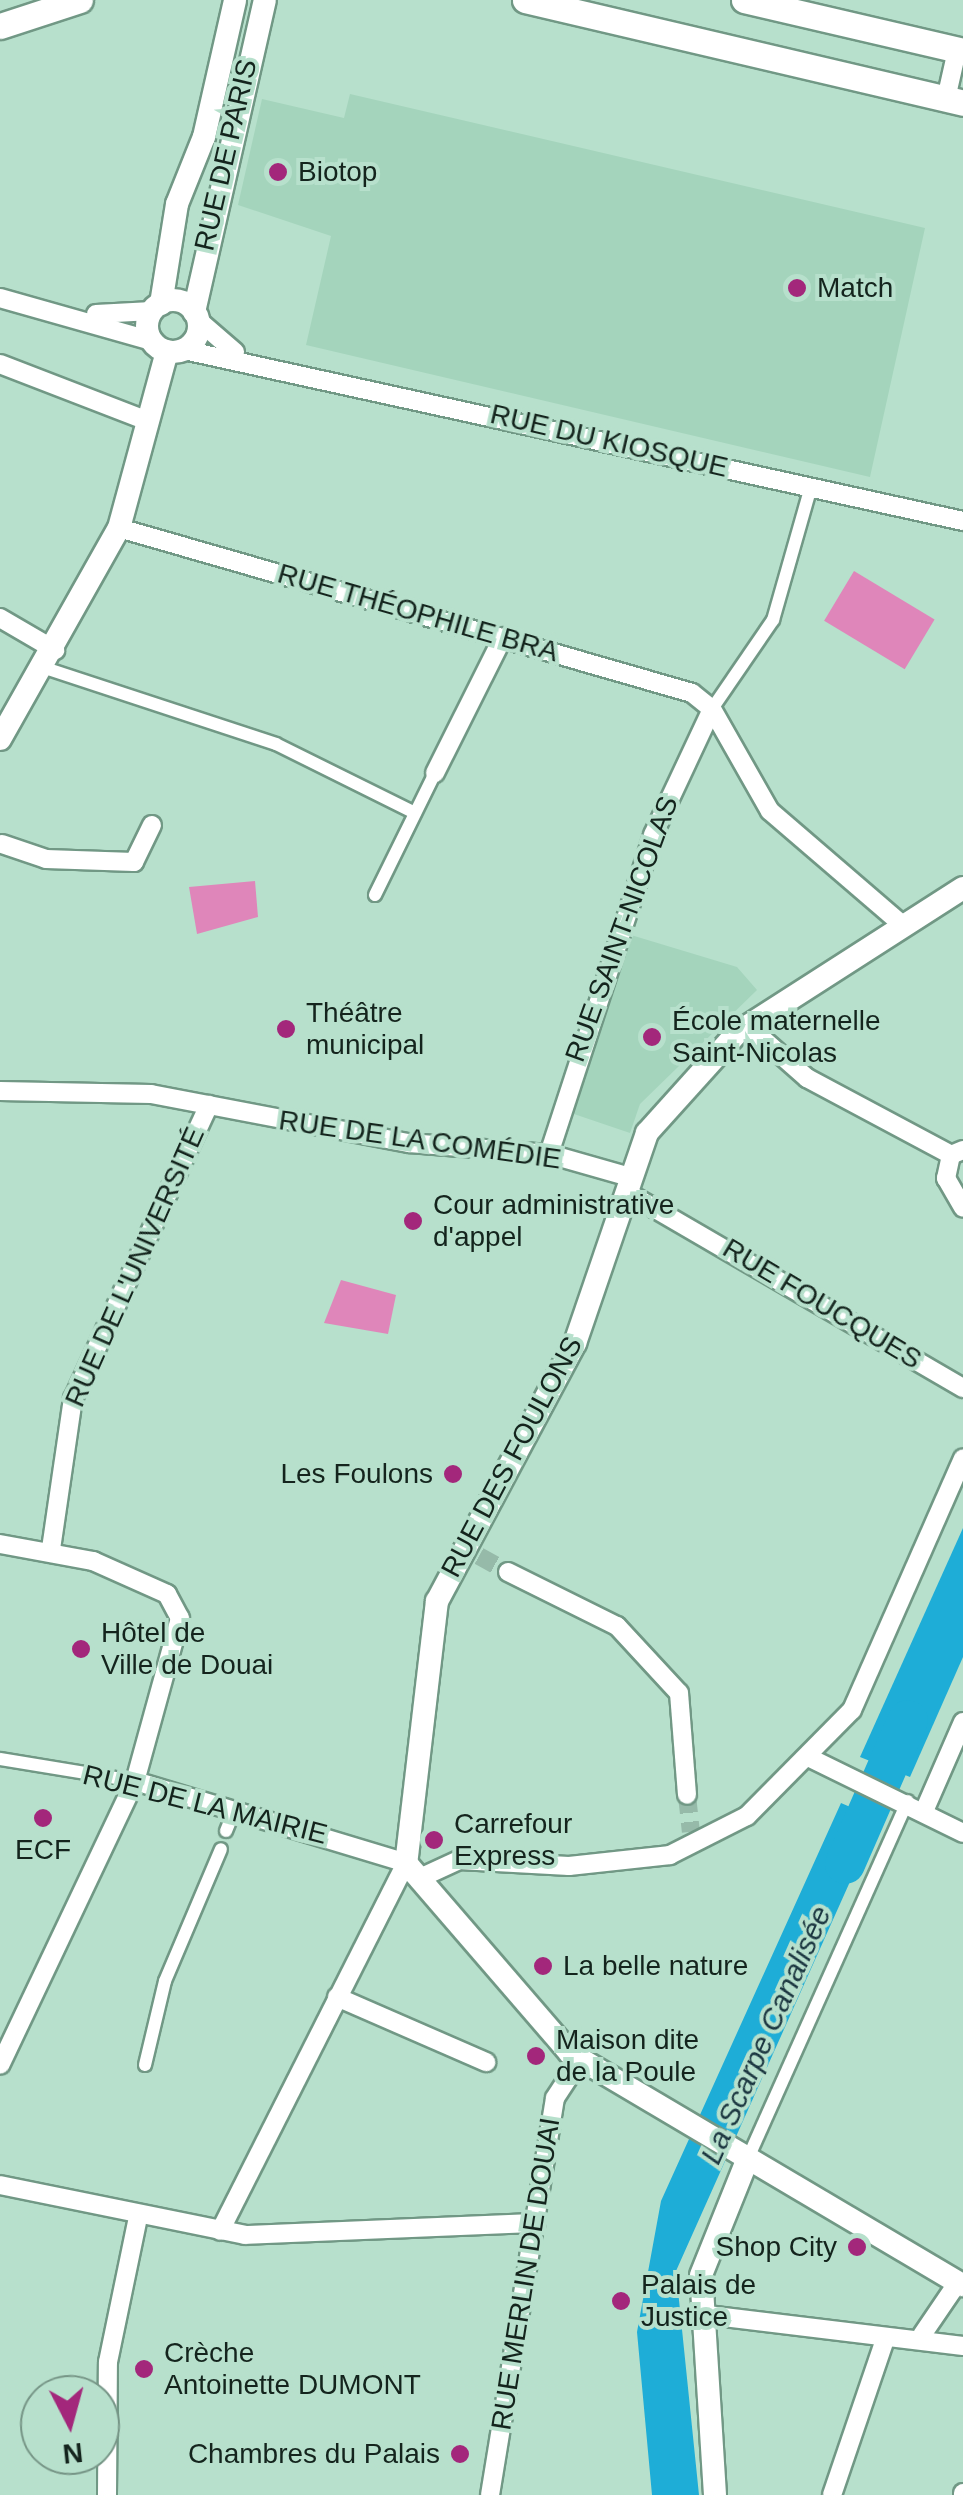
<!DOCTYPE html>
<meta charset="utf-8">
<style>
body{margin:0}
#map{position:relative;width:963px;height:2495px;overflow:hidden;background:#b7e0cc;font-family:Arial,sans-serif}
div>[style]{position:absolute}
.built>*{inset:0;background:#a4d4bc}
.green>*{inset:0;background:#df86ba;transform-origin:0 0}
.water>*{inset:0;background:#1eadd7}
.river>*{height:40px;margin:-20px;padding:0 20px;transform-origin:20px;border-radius:20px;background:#1eadd7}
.minor-tunnel>*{height:18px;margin-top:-9px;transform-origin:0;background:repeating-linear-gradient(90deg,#96baa9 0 18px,transparent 0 27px)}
.roads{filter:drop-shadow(2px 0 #719885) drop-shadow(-2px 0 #719885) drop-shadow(0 2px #719885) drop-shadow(0 -2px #719885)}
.pedestrian>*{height:12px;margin:-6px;padding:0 6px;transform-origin:6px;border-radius:6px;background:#fff}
.minor>*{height:18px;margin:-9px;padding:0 9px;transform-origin:9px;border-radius:9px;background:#fff}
.tertiary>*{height:22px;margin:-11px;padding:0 11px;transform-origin:11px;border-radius:11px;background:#fff}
.tertiary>.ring{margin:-11px;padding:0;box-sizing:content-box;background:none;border:22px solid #fff;border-radius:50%}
.secondary>*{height:25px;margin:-12.5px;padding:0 12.5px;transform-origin:12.5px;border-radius:12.5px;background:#fff}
.dots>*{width:28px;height:28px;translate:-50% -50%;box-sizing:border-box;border:5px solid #b7e0cc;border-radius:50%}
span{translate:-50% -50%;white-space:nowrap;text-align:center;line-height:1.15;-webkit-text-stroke:8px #b7e0cc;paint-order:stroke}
.street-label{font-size:28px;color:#14241d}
.poi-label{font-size:28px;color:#14241d}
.left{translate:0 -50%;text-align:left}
.right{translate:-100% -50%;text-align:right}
.water-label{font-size:30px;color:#1c3741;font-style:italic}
.north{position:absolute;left:20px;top:2375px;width:100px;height:100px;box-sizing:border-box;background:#b7e0cc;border:2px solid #769586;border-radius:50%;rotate:174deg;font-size:28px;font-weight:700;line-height:40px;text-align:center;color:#14241d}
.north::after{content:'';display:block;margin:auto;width:35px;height:45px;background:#a3277b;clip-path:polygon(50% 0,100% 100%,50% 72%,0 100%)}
</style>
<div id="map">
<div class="built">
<i style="clip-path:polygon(350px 94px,925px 228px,870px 477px,306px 345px,331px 236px,238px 205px,262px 99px,344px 118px)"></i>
<i style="clip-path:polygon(631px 935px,737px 967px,757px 990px,640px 1104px,630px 1133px,571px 1113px)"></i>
</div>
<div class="green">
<i style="left:854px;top:571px;width:94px;height:58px;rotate:31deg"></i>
<i style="clip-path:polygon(255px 881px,258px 917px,197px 934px,189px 887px)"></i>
<i style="clip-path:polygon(341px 1280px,396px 1295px,388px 1334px,324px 1323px)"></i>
</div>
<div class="water">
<i style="clip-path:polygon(963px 1528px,963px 1657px,910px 1777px,860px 1757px)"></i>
<i style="clip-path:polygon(841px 1803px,878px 1819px,676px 2271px,699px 2495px,652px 2495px,637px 2332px,661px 2201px)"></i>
</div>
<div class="river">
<i style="left:845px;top:1864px;width:157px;rotate:-66.4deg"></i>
</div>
<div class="minor-tunnel">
<i style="left:479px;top:1556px;width:33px;rotate:29deg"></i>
<i style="left:687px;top:1795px;width:37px;rotate:84deg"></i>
</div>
<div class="roads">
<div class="pedestrian">
<i style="left:45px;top:668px;width:243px;rotate:18.2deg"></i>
<i style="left:276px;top:744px;width:155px;rotate:26.4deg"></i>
<i style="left:712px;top:709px;width:108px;rotate:-55.6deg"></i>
<i style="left:773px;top:620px;width:138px;rotate:-74.1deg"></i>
<i style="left:375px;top:895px;width:136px;rotate:-63.8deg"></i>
<i style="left:0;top:1759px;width:137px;rotate:9.3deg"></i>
<i style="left:226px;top:1831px;width:24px;rotate:-68deg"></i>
<i style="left:145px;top:2065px;width:86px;rotate:-76.6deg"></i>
<i style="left:165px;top:1981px;width:143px;rotate:-67deg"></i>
<i style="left:748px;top:2158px;width:391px;rotate:-65.9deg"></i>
</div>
<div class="minor">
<i style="left:946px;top:99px;width:50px;rotate:-77.3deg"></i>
<i style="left:0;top:298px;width:158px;rotate:15.8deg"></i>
<i style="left:96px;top:314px;width:56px;rotate:-3.1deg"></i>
<i style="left:198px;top:320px;width:49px;rotate:40.9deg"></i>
<i style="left:184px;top:350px;width:798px;rotate:12.38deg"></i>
<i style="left:0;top:364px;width:159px;rotate:21.1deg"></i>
<i style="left:119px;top:528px;width:596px;rotate:16.06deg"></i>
<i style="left:692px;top:693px;width:26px;rotate:39deg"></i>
<i style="left:712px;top:709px;width:117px;rotate:60.4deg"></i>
<i style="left:770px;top:811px;width:172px;rotate:40.7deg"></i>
<i style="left:0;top:618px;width:64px;rotate:30.2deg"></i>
<i style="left:435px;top:773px;width:152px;rotate:-63.4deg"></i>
<i style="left:2px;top:844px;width:46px;rotate:18.8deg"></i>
<i style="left:46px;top:859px;width:88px;rotate:2deg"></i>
<i style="left:134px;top:862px;width:41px;rotate:-64.1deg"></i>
<i style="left:748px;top:1026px;width:79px;rotate:41.4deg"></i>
<i style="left:807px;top:1078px;width:163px;rotate:28.1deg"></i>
<i style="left:0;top:1091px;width:151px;rotate:1.1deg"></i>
<i style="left:151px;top:1094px;width:263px;rotate:10.8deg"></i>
<i style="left:409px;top:1143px;width:140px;rotate:4.5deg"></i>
<i style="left:549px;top:1154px;width:84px;rotate:15.9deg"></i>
<i style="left:963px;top:1150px;width:13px;rotate:157deg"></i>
<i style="left:951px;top:1155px;width:24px;rotate:102deg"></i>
<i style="left:946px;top:1178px;width:34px;rotate:60deg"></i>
<i style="left:549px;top:1154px;width:336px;rotate:-71.9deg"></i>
<i style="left:653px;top:835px;width:139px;rotate:-64.9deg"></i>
<i style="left:628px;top:1193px;width:388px;rotate:30.2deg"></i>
<i style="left:0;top:1544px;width:95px;rotate:10.4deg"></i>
<i style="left:93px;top:1561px;width:81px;rotate:24deg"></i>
<i style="left:167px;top:1594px;width:27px;rotate:62deg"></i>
<i style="left:180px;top:1618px;width:169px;rotate:105.4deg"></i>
<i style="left:135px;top:1781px;width:314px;rotate:115.4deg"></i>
<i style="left:51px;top:1549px;width:152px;rotate:-81.7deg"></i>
<i style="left:73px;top:1399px;width:324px;rotate:-65.2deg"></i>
<i style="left:508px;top:1572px;width:122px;rotate:26.4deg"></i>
<i style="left:617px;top:1626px;width:91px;rotate:47.2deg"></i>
<i style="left:679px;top:1693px;width:102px;rotate:85.5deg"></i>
<i style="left:810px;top:1758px;width:170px;rotate:26.1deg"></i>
<i style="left:135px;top:1781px;width:283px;rotate:16.8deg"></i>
<i style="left:406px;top:1863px;width:412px;rotate:116.8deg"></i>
<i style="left:925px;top:1809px;width:95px;rotate:-66.4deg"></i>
<i style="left:420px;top:1878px;width:43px;rotate:-24.8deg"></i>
<i style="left:459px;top:1860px;width:110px;rotate:3.1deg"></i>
<i style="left:569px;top:1866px;width:102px;rotate:-6.2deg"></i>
<i style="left:670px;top:1855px;width:86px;rotate:-26.9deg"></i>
<i style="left:747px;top:1816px;width:149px;rotate:-45.3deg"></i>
<i style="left:852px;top:1710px;width:275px;rotate:-66.2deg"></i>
<i style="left:337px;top:1997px;width:163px;rotate:23.6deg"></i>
<i style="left:0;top:2185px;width:250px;rotate:11.5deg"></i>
<i style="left:245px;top:2235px;width:291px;rotate:-2.4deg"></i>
<i style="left:699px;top:2314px;width:266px;rotate:6.9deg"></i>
<i style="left:922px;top:2335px;width:64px;rotate:-55.8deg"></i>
<i style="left:107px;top:2495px;width:133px;rotate:-89.6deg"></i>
<i style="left:108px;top:2362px;width:148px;rotate:-78.3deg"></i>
<i style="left:490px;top:2495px;width:402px;rotate:-80.7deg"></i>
<i style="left:555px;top:2098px;width:45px;rotate:-56.7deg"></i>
<i style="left:832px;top:2495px;width:165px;rotate:-71.2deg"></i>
<i style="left:963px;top:2495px;width:2px;rotate:-90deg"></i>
</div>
<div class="tertiary">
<i class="ring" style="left:147px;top:300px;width:30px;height:30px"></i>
<i style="left:161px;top:304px;width:101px;rotate:-80.9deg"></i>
<i style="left:177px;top:204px;width:72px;rotate:-68.1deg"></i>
<i style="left:204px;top:137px;width:140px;rotate:-77.2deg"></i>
<i style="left:194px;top:312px;width:320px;rotate:-77.2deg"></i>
<i style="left:0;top:739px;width:242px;rotate:-60.6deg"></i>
<i style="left:119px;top:528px;width:183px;rotate:-74.8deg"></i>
<i style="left:963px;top:888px;width:270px;rotate:147.3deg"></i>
<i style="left:736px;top:1034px;width:133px;rotate:132deg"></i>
<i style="left:647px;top:1133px;width:222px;rotate:108.9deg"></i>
<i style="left:575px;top:1343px;width:293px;rotate:118.1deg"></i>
<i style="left:437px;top:1601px;width:264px;rotate:96.7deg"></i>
<i style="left:406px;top:1863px;width:251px;rotate:49.2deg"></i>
<i style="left:570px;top:2053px;width:456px;rotate:30.6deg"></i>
<i style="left:715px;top:2495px;width:220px;rotate:-93.6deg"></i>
<i style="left:701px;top:2275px;width:126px;rotate:-68.1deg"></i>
</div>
<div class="secondary">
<i style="left:525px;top:0;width:450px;rotate:13.2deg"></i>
<i style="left:744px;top:0;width:225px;rotate:13.1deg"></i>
<i style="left:0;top:26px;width:84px;rotate:-18deg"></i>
</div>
</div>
<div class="dots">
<i style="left:278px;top:172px;background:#a3277b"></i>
<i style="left:797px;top:288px;background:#a3277b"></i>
<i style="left:286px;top:1029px;background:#a3277b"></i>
<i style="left:652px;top:1037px;background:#a3277b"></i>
<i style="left:413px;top:1221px;background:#a3277b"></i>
<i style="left:453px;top:1474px;background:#a3277b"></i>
<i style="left:81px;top:1649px;background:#a3277b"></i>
<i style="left:43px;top:1818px;background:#a3277b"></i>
<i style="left:434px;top:1840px;background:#a3277b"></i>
<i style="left:543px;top:1966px;background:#a3277b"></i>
<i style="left:536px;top:2056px;background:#a3277b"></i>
<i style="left:857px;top:2247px;background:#a3277b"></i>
<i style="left:621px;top:2301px;background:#a3277b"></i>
<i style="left:144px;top:2369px;background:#a3277b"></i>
<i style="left:460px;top:2454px;background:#a3277b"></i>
</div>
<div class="street-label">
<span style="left:226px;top:155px;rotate:-77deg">RUE DE PARIS</span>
<span style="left:609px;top:441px;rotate:13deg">RUE DU KIOSQUE</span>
<span style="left:418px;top:613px;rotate:16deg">RUE THÉOPHILE BRA</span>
<span style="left:622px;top:929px;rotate:-70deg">RUE SAINT-NICOLAS</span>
<span style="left:420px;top:1140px;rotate:8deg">RUE DE LA COMÉDIE</span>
<span style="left:135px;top:1267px;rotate:-66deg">RUE DE L'UNIVERSITÉ</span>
<span style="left:822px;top:1304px;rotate:31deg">RUE FOUCQUES</span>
<span style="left:512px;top:1457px;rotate:-62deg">RUE DES FOULONS</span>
<span style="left:205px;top:1805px;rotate:14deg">RUE DE LA MAIRIE</span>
<span style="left:526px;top:2274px;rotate:-81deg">RUE MERLIN DE DOUAI</span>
</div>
<div class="poi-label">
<span class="left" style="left:298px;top:172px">Biotop</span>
<span class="left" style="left:817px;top:288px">Match</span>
<span class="left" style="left:306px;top:1029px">Théâtre<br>municipal</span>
<span class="left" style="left:672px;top:1037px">École maternelle<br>Saint-Nicolas</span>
<span class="left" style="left:433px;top:1221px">Cour administrative<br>d'appel</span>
<span class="right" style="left:433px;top:1474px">Les Foulons</span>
<span class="left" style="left:101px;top:1649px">Hôtel de<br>Ville de Douai</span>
<span class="left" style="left:454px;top:1840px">Carrefour<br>Express</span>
<span style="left:43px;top:1850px">ECF</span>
<span class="left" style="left:563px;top:1966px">La belle nature</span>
<span class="left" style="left:556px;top:2056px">Maison dite<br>de la Poule</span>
<span class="right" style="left:837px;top:2247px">Shop City</span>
<span class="left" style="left:641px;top:2301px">Palais de<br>Justice</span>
<span class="left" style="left:164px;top:2369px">Crèche<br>Antoinette DUMONT</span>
<span class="right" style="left:440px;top:2454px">Chambres du Palais</span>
</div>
<div class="water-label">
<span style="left:766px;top:2035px;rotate:-66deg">La Scarpe Canalisée</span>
</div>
<div class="north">N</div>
</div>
